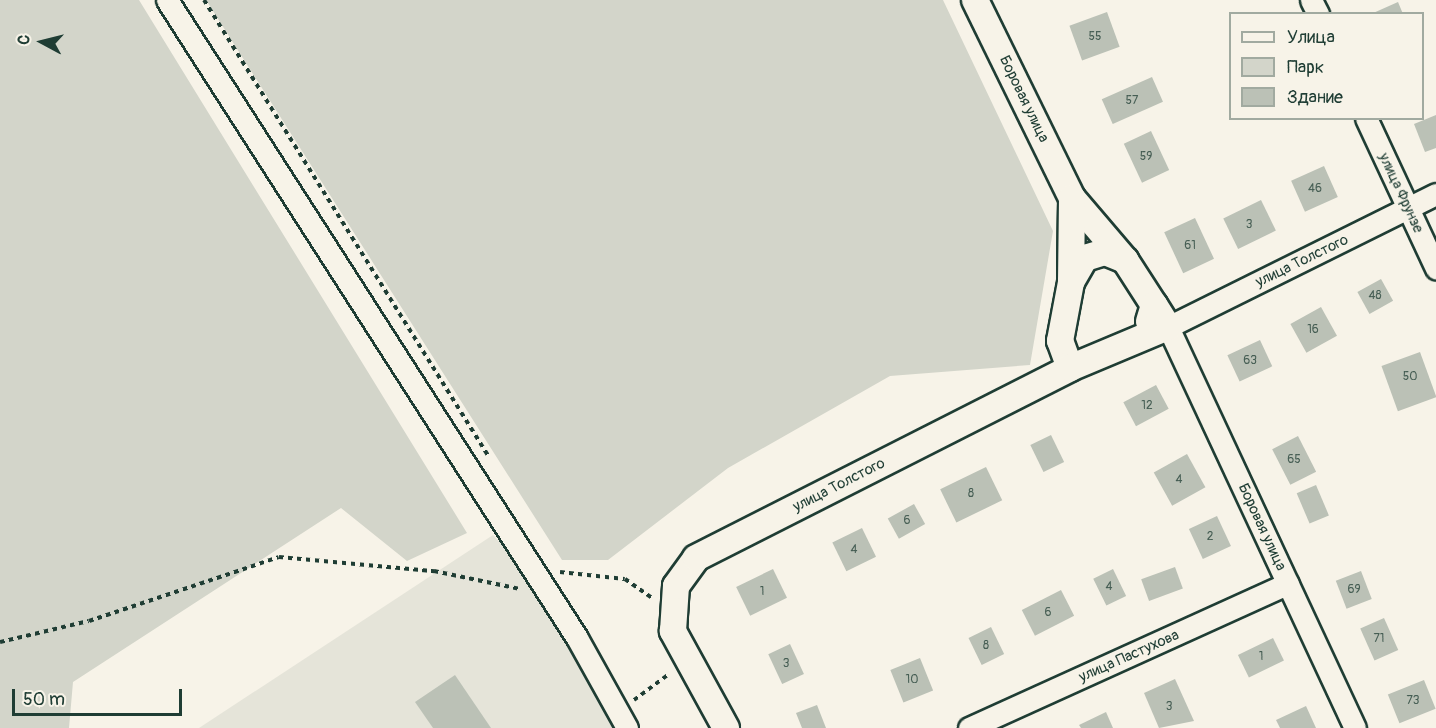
<!DOCTYPE html>
<meta charset="utf-8">
<style>
body{margin:0}
#map{position:relative;width:1436px;height:728px;overflow:hidden;background:#f7f3e8;font-family:Pangolin,sans-serif}
div>[style]{position:absolute}
.built>*{inset:0;background:#e5e4d9}
.green>*{inset:0;background:#d3d5ca}
.building>*{inset:0;background:#bbc1b6;transform-origin:0 0}
.path>*{height:4px;margin-top:-2px;transform-origin:0;background:repeating-linear-gradient(90deg,#1f3d34 0 4.5px,transparent 0 9px)}
.roads{filter:drop-shadow(2px 0 #1f3d34) drop-shadow(-2px 0 #1f3d34) drop-shadow(0 2px #1f3d34) drop-shadow(0 -2px #1f3d34)}
.minor>*{height:21px;margin:-10.5px;padding:0 10.5px;transform-origin:10.5px;border-radius:10.5px;background:#f7f3e8}
.tertiary>*{height:26px;margin:-13px;padding:0 13px;transform-origin:13px;border-radius:13px;background:#f7f3e8}
span{translate:-50% -50%;white-space:nowrap;text-align:center;line-height:1.15;-webkit-text-stroke:5px #f7f3e8;paint-order:stroke}
.number-label{font-size:12px;color:#465e54}
.number-label span{-webkit-text-stroke-width:0}
.street-label{font-size:15px;color:#1f3d34}
.legend{position:absolute;left:1229px;top:12px;width:195px;height:108px;box-sizing:border-box;background:#f7f3e8;border:2px solid #a1aaa0;margin:0;padding:8px 10px;list-style:none;font-size:18px;color:#1f3d34}
.legend li{display:flex;align-items:center;gap:12px;height:30px}
.legend b{width:30px;border:2px solid #a1aaa0}
.north{position:absolute;left:12px;top:12px;width:60px;height:60px;-webkit-text-stroke:4px #f7f3e8;paint-order:stroke;rotate:277deg;font-size:16px;font-weight:700;line-height:24px;text-align:center;color:#1f3d34}
.north::after{content:'';display:block;margin:auto;width:21px;height:27px;background:#1f3d34;clip-path:polygon(50% 0,100% 100%,50% 72%,0 100%)}
.scale{position:absolute;left:12px;top:689px;width:170px;height:27px;box-sizing:border-box;border:3px solid #1f3d34;border-top:0;padding-left:8px;font-size:18px;line-height:21px;white-space:nowrap;color:#1f3d34;-webkit-text-stroke:4px #f7f3e8;paint-order:stroke}
</style>
<div id="map">
<div class="built">
<i style="clip-path:polygon(493px 535px,550px 595px,613px 728px,199px 728px)"></i>
</div>
<div class="green">
<i style="clip-path:polygon(0 0,139px 0,467px 533px,407px 561px,341px 508px,73px 682px,69px 728px,0 728px)"></i>
<i style="clip-path:polygon(206px 0,943px 0,1053px 231px,1030px 365px,890px 376px,728px 468px,608px 560px,562px 560px)"></i>
</div>
<div class="building">
<i style="clip-path:polygon(1398px 2px,1403px 14px,1371px 14px)"></i>
<i style="left:1107px;top:12px;width:37px;height:40px;rotate:70deg"></i>
<i style="left:1152px;top:77px;width:27px;height:55px;rotate:66deg"></i>
<i style="clip-path:polygon(1436px 115px,1436px 148px,1425px 152px,1414px 124px)"></i>
<i style="left:1151px;top:131px;width:43px;height:30px;rotate:65deg"></i>
<i style="left:1324px;top:166px;width:34px;height:36px;rotate:66deg"></i>
<i style="left:1261px;top:200px;width:34px;height:42px;rotate:64deg"></i>
<i style="left:1195px;top:218px;width:45px;height:34px;rotate:65deg"></i>
<i style="left:1381px;top:279px;width:25px;height:27px;rotate:61deg"></i>
<i style="left:1321px;top:307px;width:33px;height:35px;rotate:61deg"></i>
<i style="left:1260px;top:340px;width:29px;height:36px;rotate:65deg"></i>
<i style="left:1420px;top:352px;width:48px;height:41px;rotate:70deg"></i>
<i style="left:1156px;top:385px;width:27px;height:37px;rotate:62deg"></i>
<i style="left:1051px;top:435px;width:30px;height:23px;rotate:64deg"></i>
<i style="left:1298px;top:436px;width:40px;height:29px;rotate:63deg"></i>
<i style="left:1187px;top:454px;width:38px;height:38px;rotate:61deg"></i>
<i style="left:986px;top:467px;width:37px;height:51px;rotate:64deg"></i>
<i style="left:1316px;top:485px;width:33px;height:21px;rotate:67deg"></i>
<i style="left:914px;top:504px;width:23px;height:30px;rotate:61deg"></i>
<i style="left:1217px;top:516px;width:33px;height:31px;rotate:65deg"></i>
<i style="left:862px;top:528px;width:32px;height:33px;rotate:64deg"></i>
<i style="left:1175px;top:567px;width:23px;height:36px;rotate:70deg"></i>
<i style="left:773px;top:569px;width:32px;height:41px;rotate:64deg"></i>
<i style="left:1113px;top:569px;width:30px;height:22px;rotate:64deg"></i>
<i style="left:1361px;top:571px;width:30px;height:27px;rotate:69deg"></i>
<i style="left:1061px;top:590px;width:29px;height:44px;rotate:63deg"></i>
<i style="left:1384px;top:618px;width:35px;height:26px;rotate:66deg"></i>
<i style="left:991px;top:627px;width:30px;height:25px;rotate:64deg"></i>
<i style="left:1273px;top:638px;width:25px;height:39px;rotate:64deg"></i>
<i style="left:790px;top:644px;width:33px;height:24px;rotate:65deg"></i>
<i style="left:920px;top:658px;width:35px;height:32px;rotate:68deg"></i>
<i style="clip-path:polygon(455px 675px,491px 728px,433px 728px,415px 702px)"></i>
<i style="clip-path:polygon(1175px 679px,1194px 721px,1159px 728px,1144px 693px)"></i>
<i style="left:1424px;top:680px;width:31px;height:39px;rotate:68deg"></i>
<i style="clip-path:polygon(817px 705px,826px 728px,802px 728px,796px 713px)"></i>
<i style="clip-path:polygon(1306px 706px,1316px 728px,1280px 728px,1276px 720px)"></i>
<i style="clip-path:polygon(1106px 712px,1113px 728px,1081px 728px,1079px 725px)"></i>
</div>
<div class="path">
<i style="left:204px;top:0;width:539px;rotate:58.05deg"></i>
<i style="left:560px;top:572px;width:65px;rotate:6.1deg"></i>
<i style="left:625px;top:579px;width:32px;rotate:35deg"></i>
<i style="left:0;top:642px;width:91px;rotate:-13.3deg"></i>
<i style="left:89px;top:621px;width:200px;rotate:-18.6deg"></i>
<i style="left:279px;top:557px;width:156px;rotate:5.2deg"></i>
<i style="left:434px;top:571px;width:88px;rotate:11.8deg"></i>
<i style="left:634px;top:700px;width:44px;rotate:-36.6deg"></i>
</div>
<div class="roads">
<div class="minor">
<i style="left:167px;top:0;width:758px;rotate:57.27deg"></i>
<i style="left:577px;top:638px;width:103px;rotate:60.9deg"></i>
<i style="left:1311px;top:0;width:16px;rotate:63deg"></i>
<i style="left:1366px;top:118px;width:166px;rotate:65deg"></i>
<i style="left:969px;top:728px;width:350px;rotate:-24.4deg"></i>
<i style="left:1355px;top:728px;width:442px;rotate:-115deg"></i>
<i style="left:1168px;top:327px;width:299px;rotate:-26.4deg"></i>
</div>
<div class="tertiary">
<i style="left:975px;top:0;width:220px;rotate:63.9deg"></i>
<i style="left:1072px;top:198px;width:82px;rotate:49.5deg"></i>
<i style="left:1125px;top:260px;width:54px;rotate:57.2deg"></i>
<i style="left:1154px;top:305px;width:17px;rotate:107deg"></i>
<i style="left:1071px;top:282px;width:28px;rotate:-60deg"></i>
<i style="left:1085px;top:258px;width:21px;rotate:-17deg"></i>
<i style="left:1105px;top:252px;width:22px;rotate:22deg"></i>
<i style="left:1070px;top:368px;width:29px;rotate:-110deg"></i>
<i style="left:1060px;top:341px;width:60px;rotate:-79.4deg"></i>
<i style="left:1071px;top:282px;width:84px;rotate:-89.3deg"></i>
<i style="left:726px;top:728px;width:111px;rotate:-118.7deg"></i>
<i style="left:673px;top:631px;width:45px;rotate:-86.2deg"></i>
<i style="left:676px;top:586px;width:34px;rotate:-54deg"></i>
<i style="left:696px;top:558px;width:419px;rotate:-26.9deg"></i>
<i style="left:1070px;top:368px;width:106px;rotate:-22.7deg"></i>
<i style="left:1168px;top:327px;width:26px;rotate:-122deg"></i>
</div>
</div>
<div class="number-label">
<span style="left:1095px;top:37px">55</span>
<span style="left:1132px;top:101px">57</span>
<span style="left:1146px;top:157px">59</span>
<span style="left:1315px;top:189px">46</span>
<span style="left:1249px;top:225px">3</span>
<span style="left:1190px;top:246px">61</span>
<span style="left:1375px;top:296px">48</span>
<span style="left:1313px;top:330px">16</span>
<span style="left:1250px;top:361px">63</span>
<span style="left:1410px;top:377px">50</span>
<span style="left:1147px;top:406px">12</span>
<span style="left:1294px;top:460px">65</span>
<span style="left:1179px;top:480px">4</span>
<span style="left:971px;top:494px">8</span>
<span style="left:907px;top:521px">6</span>
<span style="left:1210px;top:537px">2</span>
<span style="left:854px;top:550px">4</span>
<span style="left:1109px;top:587px">4</span>
<span style="left:1354px;top:590px">69</span>
<span style="left:762px;top:592px">1</span>
<span style="left:1048px;top:613px">6</span>
<span style="left:1379px;top:639px">71</span>
<span style="left:986px;top:646px">8</span>
<span style="left:1261px;top:657px">1</span>
<span style="left:786px;top:664px">3</span>
<span style="left:912px;top:680px">10</span>
<span style="left:1413px;top:701px">73</span>
<span style="left:1169px;top:707px">3</span>
</div>
<div class="street-label">
<span style="left:1024px;top:99px;rotate:64deg">Боровая улица</span>
<span style="left:1401px;top:193px;rotate:65deg">улица Фрунзе</span>
<span style="left:1302px;top:261px;rotate:-26deg">улица Толстого</span>
<span style="left:839px;top:485px;rotate:-27deg">улица Толстого</span>
<span style="left:1262px;top:527px;rotate:65deg">Боровая улица</span>
<span style="left:1129px;top:656px;rotate:-24deg">улица Пастухова</span>
</div>
<ul class="legend">
<li><b style="height:8px;background:#f7f3e8"></b>Улица</li>
<li><b style="height:16px;background:#d3d5ca"></b>Парк</li>
<li><b style="height:16px;background:#bbc1b6"></b>Здание</li>
</ul>
<div class="north">С</div>
<div class="scale">50 m</div>
</div>
